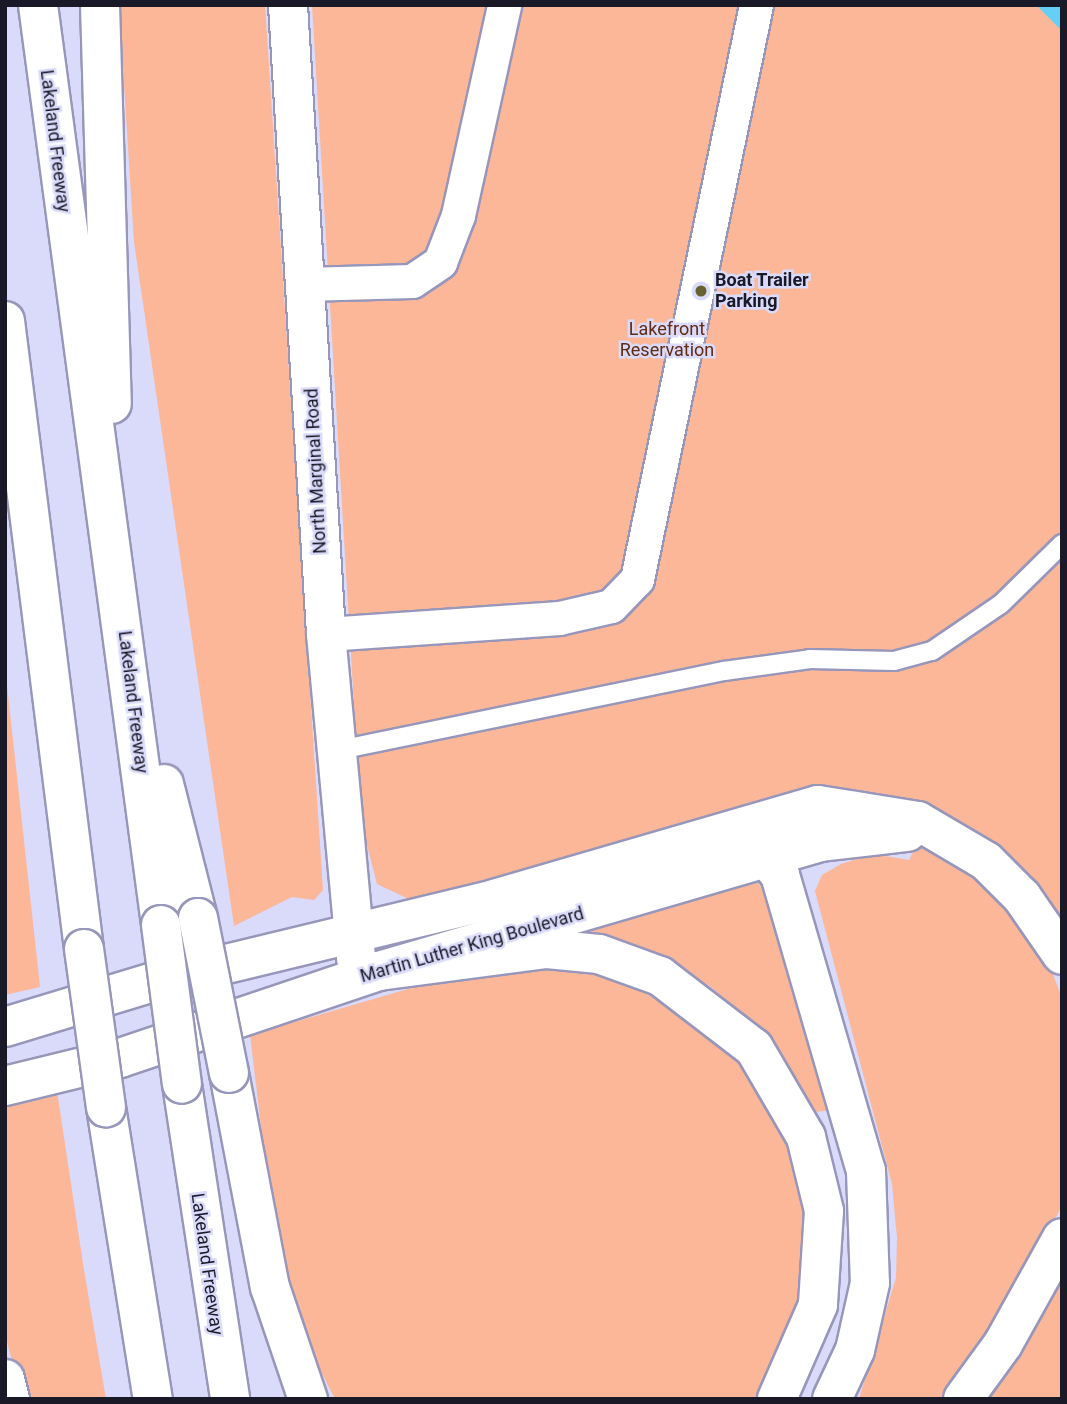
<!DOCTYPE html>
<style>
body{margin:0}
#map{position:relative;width:1067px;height:1404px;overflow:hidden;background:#dadafa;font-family:Roboto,sans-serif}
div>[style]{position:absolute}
.green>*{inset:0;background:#fbb798}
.water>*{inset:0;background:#65cff7}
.roads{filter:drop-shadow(2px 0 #9796bb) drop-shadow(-2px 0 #9796bb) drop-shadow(0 2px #9796bb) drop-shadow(0 -2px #9796bb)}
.lane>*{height:18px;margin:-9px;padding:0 9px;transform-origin:9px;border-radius:9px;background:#fff}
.street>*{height:33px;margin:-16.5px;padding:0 16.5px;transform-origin:16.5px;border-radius:16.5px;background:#fff}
.secondary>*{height:38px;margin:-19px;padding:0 19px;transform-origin:19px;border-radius:19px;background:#fff}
.highway>*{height:38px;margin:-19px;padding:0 19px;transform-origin:19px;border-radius:19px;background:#fff}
.bridges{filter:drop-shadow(2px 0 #9796bb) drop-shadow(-2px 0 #9796bb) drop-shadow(0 2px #9796bb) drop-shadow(0 -2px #9796bb)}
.highway-bridge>*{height:38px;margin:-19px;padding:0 19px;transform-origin:19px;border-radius:19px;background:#fff}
.dots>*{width:19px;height:19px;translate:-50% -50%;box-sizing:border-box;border:4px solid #dadafa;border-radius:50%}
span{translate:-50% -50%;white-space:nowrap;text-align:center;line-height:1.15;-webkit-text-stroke:5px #dadafa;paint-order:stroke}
.street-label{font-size:18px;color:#1a1927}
.poi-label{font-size:18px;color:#1a1927;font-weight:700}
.left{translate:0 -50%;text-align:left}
.park-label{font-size:18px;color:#602b10}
.frame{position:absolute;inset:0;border:7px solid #1a1927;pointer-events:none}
</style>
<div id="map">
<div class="green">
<i style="clip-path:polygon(119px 5px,265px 5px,323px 890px,314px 900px,292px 897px,234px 926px,134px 242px)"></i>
<i style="clip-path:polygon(312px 5px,1062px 5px,1062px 922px,1025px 876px,967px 830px,415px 902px,377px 884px,361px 822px)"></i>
<i style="clip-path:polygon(5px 667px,40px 987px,5px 995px)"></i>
<i style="clip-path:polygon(916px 846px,965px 866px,1017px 915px,1047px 959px,1062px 998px,1062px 1205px,1030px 1271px,942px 1399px,859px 1399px,896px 1278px,897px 1238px,892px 1184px,815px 891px,822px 875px,841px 864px,873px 854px,909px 860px)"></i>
<i style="clip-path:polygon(753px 875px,770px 901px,833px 1110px,815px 1112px,754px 1025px,710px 986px,666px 962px,583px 937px,579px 929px)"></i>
<i style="clip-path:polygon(497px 963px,566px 963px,639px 990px,700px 1023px,757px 1081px,795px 1150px,808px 1231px,801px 1303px,756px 1399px,335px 1399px,304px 1338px,272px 1217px,250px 1035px)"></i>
<i style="clip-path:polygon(57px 1091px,84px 1270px,106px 1399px,22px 1399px,5px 1334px,5px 1102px)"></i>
<i style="clip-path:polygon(1062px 1277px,1062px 1399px,983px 1399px)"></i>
</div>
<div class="water">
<i style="clip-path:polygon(1036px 5px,1062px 5px,1062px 31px)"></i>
</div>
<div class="roads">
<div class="lane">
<i style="left:334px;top:751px;width:398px;rotate:-11.6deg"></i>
<i style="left:724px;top:671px;width:87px;rotate:-7.9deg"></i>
<i style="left:810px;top:659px;width:84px;rotate:1.4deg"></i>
<i style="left:894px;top:661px;width:39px;rotate:-15deg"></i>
<i style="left:932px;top:651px;width:83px;rotate:-34.3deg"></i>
<i style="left:1001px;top:604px;width:86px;rotate:-44.5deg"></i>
</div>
<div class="street">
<i style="left:304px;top:284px;width:108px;rotate:-1.6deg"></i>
<i style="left:412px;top:281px;width:34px;rotate:-34deg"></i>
<i style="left:440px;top:262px;width:50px;rotate:-69deg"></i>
<i style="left:458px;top:215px;width:215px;rotate:-77.6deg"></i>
<i style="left:326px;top:634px;width:234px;rotate:-3.9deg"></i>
<i style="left:559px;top:618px;width:53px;rotate:-13deg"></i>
<i style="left:611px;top:606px;width:37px;rotate:-46deg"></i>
<i style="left:637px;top:579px;width:586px;rotate:-78.29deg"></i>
</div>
<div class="secondary">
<i style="left:288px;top:5px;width:630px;rotate:86.54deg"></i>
<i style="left:326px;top:634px;width:327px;rotate:84.7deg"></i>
<i style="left:5px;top:1027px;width:158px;rotate:-16.9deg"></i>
<i style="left:156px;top:981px;width:348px;rotate:-13.6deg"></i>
<i style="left:494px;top:899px;width:337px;rotate:-16.2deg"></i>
<i style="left:818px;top:805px;width:101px;rotate:9.1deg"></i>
<i style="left:918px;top:821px;width:79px;rotate:30.5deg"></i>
<i style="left:986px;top:861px;width:51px;rotate:45deg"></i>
<i style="left:1022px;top:897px;width:70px;rotate:55.4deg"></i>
<i style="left:5px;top:1086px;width:118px;rotate:-13.7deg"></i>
<i style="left:120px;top:1058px;width:273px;rotate:-18.6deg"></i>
<i style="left:379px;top:971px;width:460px;rotate:-16.3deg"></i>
<i style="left:821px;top:842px;width:87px;rotate:-6.6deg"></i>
<i style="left:963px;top:1399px;width:68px;rotate:-54deg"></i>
<i style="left:1003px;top:1344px;width:121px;rotate:-60.9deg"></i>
</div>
<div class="highway">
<i style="left:38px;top:5px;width:928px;rotate:82.38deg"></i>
<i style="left:100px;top:5px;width:399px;rotate:88.3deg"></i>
<i style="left:5px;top:321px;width:633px;rotate:82.83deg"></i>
<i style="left:164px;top:784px;width:138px;rotate:75.8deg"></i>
<i style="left:716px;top:835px;width:39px;rotate:10deg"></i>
<i style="left:754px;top:842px;width:42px;rotate:51.8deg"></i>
<i style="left:780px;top:875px;width:308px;rotate:73.8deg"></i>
<i style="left:866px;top:1171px;width:112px;rotate:88deg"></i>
<i style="left:870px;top:1283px;width:69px;rotate:102.6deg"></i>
<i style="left:855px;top:1350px;width:54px;rotate:115.1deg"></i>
<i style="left:379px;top:971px;width:169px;rotate:-7.5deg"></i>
<i style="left:547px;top:949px;width:52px;rotate:5.5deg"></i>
<i style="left:599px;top:954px;width:65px;rotate:19.8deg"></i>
<i style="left:660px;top:976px;width:118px;rotate:37.5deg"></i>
<i style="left:754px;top:1048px;width:103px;rotate:59.7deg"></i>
<i style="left:806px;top:1137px;width:76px;rotate:76.3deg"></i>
<i style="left:824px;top:1211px;width:94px;rotate:93.7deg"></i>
<i style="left:818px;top:1305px;width:103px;rotate:113.6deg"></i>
<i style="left:229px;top:1073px;width:218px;rotate:79.2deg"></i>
<i style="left:270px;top:1287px;width:118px;rotate:71.3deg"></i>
<i style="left:182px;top:1084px;width:319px;rotate:81.3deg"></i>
<i style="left:106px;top:1107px;width:296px;rotate:80.9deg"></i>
<i style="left:5px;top:1379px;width:21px;rotate:76deg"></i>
</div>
</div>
<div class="bridges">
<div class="highway-bridge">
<i style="left:198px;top:918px;width:158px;rotate:78.7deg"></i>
<i style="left:161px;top:925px;width:160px;rotate:82.5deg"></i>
<i style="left:84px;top:949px;width:160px;rotate:82.1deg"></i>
</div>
</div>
<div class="dots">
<i style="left:701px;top:291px;background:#66622f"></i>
</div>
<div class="street-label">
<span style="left:55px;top:141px;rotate:83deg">Lakeland Freeway</span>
<span style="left:316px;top:471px;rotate:-93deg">North Marginal Road</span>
<span style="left:133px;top:702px;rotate:83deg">Lakeland Freeway</span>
<span style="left:472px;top:945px;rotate:-16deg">Martin Luther King Boulevard</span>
<span style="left:207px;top:1264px;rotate:82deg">Lakeland Freeway</span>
</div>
<div class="poi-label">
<span class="left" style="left:715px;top:291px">Boat Trailer<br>Parking</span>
</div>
<div class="park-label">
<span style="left:667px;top:340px">Lakefront<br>Reservation</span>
</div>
<div class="frame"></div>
</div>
